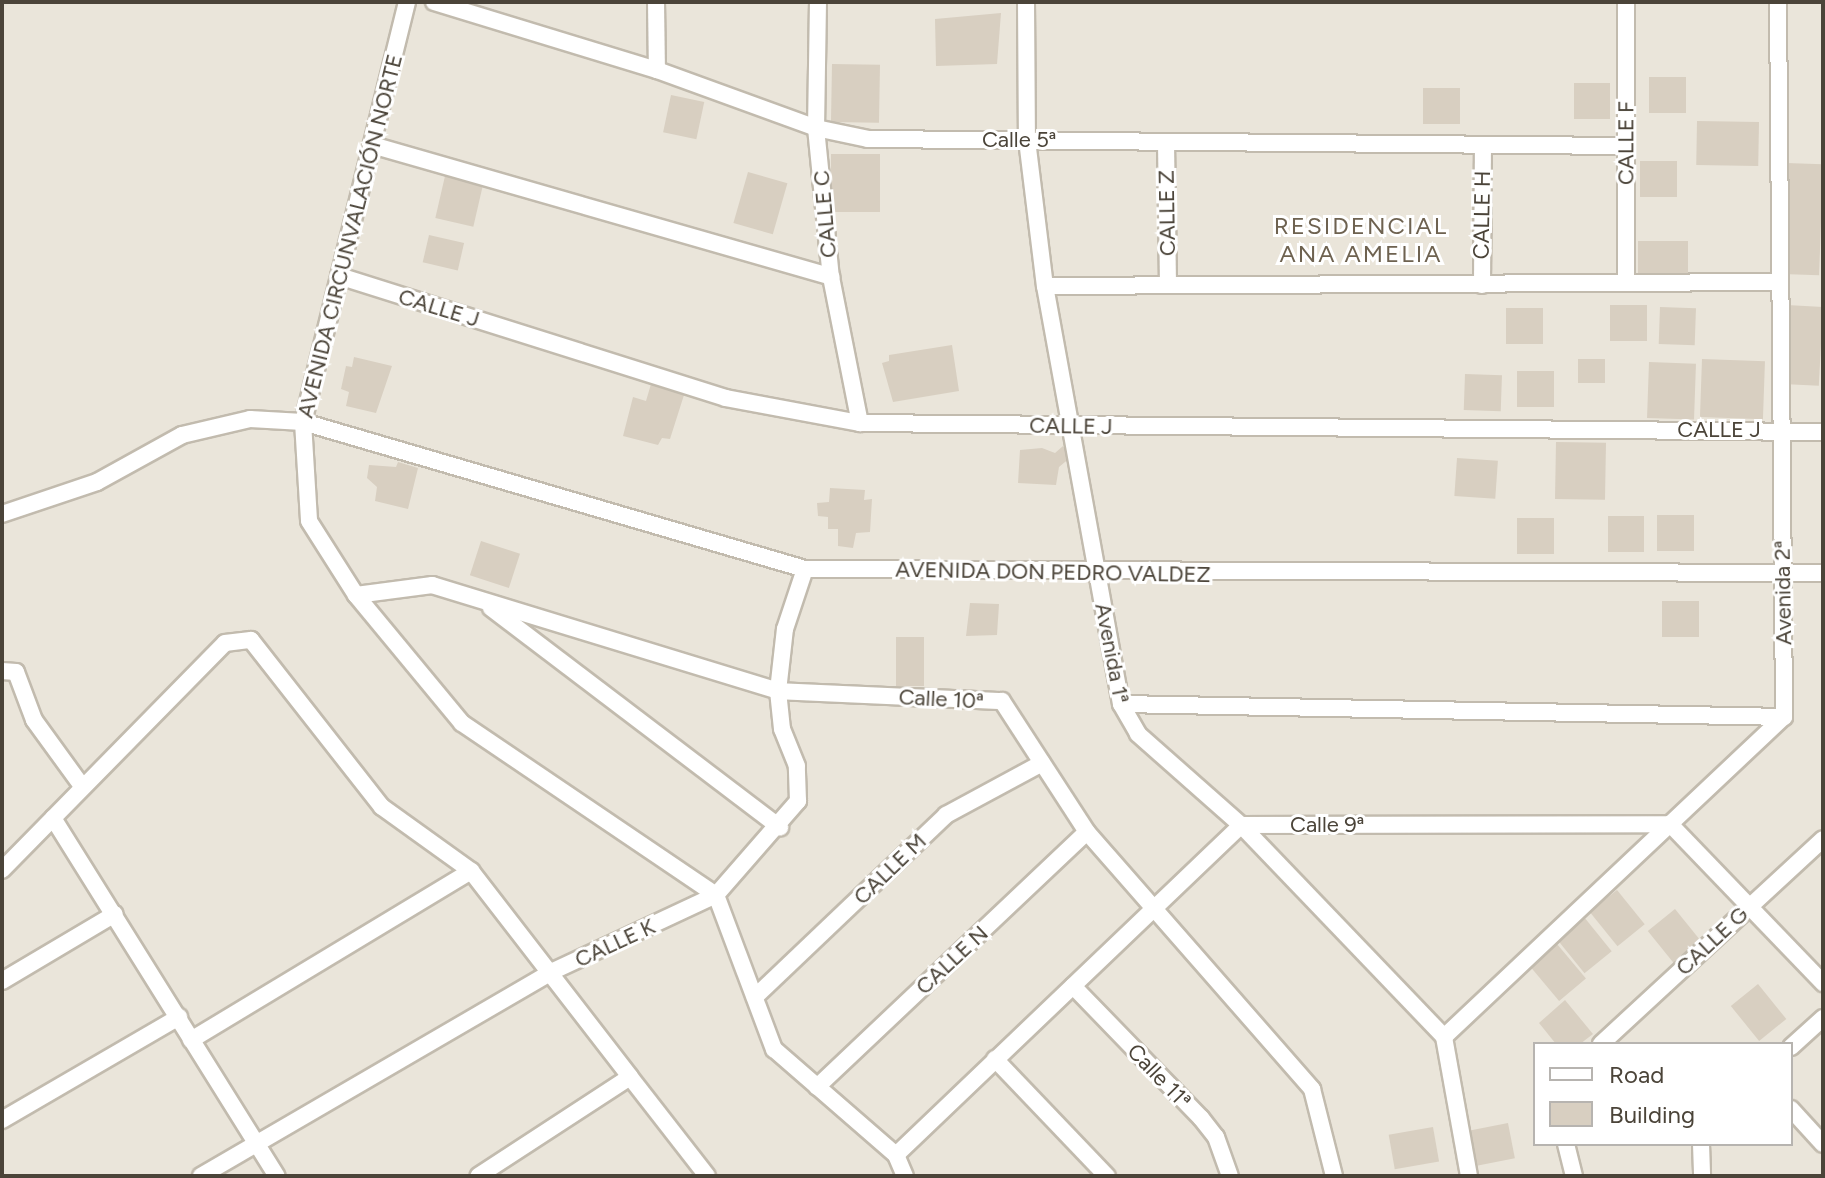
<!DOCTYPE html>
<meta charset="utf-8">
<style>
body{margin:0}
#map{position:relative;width:1825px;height:1178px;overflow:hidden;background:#f6f3ec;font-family:Figtree,sans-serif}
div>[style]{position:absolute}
.residential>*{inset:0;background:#eae5da}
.building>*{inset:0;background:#d8cfc1;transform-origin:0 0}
.roads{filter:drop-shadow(2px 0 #c2bbae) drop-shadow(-2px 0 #c2bbae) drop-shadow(0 2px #c2bbae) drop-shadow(0 -2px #c2bbae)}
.minor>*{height:16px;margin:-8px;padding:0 8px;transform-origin:8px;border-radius:8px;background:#fff}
span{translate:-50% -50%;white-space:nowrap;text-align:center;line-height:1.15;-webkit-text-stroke:6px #fff;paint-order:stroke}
.street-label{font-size:22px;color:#4b4439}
.neighbourhood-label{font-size:24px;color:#6e6250;letter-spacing:2px}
.frame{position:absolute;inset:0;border:4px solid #4b4439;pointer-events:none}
.legend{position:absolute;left:1533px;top:1042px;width:260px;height:104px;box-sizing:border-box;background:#fff;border:2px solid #b7b4b0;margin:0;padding:10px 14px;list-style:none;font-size:24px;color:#4b4439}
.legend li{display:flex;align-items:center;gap:16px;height:40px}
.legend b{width:40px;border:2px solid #b7b4b0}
</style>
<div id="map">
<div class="residential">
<i style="clip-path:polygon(evenodd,2px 2px,1823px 2px,1823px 1176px,2px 1176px,2px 2px,1535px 1044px,1791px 1044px,1791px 1144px,1535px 1144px,1535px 1044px)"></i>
</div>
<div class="building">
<i style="clip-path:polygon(1001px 13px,997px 64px,936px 66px,935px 19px)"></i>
<i style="left:832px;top:64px;width:48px;height:58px;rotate:1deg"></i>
<i style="left:1649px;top:77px;width:37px;height:36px"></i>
<i style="left:1574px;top:83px;width:36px;height:36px"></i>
<i style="left:1423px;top:88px;width:37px;height:36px"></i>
<i style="left:671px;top:95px;width:34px;height:38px;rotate:12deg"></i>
<i style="left:1759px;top:122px;width:44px;height:62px;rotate:91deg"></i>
<i style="left:831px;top:154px;width:49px;height:58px"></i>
<i style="left:1640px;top:161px;width:37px;height:36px"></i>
<i style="left:1786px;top:163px;width:37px;height:111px;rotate:2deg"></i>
<i style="left:748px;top:172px;width:41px;height:53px;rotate:16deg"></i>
<i style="left:445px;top:176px;width:39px;height:43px;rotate:13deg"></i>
<i style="left:429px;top:235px;width:36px;height:28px;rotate:13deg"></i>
<i style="left:1638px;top:241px;width:50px;height:37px"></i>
<i style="left:1610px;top:305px;width:37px;height:36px"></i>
<i style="left:1787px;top:305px;width:36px;height:79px;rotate:3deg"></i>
<i style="left:1660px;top:307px;width:36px;height:37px;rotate:2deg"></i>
<i style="left:1506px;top:308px;width:37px;height:36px"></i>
<i style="clip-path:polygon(952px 345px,959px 391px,893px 402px,882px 363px,889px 361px,889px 355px)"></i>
<i style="clip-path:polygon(354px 357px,392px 366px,376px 413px,346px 406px,349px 392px,341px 389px,346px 366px,352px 367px)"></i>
<i style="left:1578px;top:359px;width:27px;height:24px"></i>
<i style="left:1702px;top:359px;width:63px;height:58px;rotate:2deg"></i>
<i style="left:1649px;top:362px;width:47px;height:56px;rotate:2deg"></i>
<i style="left:1517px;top:371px;width:37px;height:36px"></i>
<i style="left:1465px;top:374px;width:37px;height:36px;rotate:2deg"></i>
<i style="clip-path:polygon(651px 384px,684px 395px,670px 439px,662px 438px,658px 445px,623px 436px,633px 397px,646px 401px)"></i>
<i style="left:1556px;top:442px;width:50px;height:57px;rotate:1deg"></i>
<i style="clip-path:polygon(1063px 446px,1071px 457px,1059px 467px,1056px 485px,1018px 483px,1020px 450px,1042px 448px,1055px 453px)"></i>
<i style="left:1457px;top:458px;width:41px;height:38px;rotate:4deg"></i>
<i style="clip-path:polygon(398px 462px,418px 468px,408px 509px,375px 501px,377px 487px,367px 478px,369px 465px,396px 467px)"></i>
<i style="clip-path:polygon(830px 488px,865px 490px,864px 500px,872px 499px,870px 532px,856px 533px,853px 548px,838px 546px,838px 529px,828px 529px,828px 517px,818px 516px,817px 503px,829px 502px)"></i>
<i style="left:1657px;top:515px;width:37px;height:36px"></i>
<i style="left:1608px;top:516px;width:36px;height:36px"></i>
<i style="left:1517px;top:518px;width:37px;height:36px"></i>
<i style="left:481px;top:541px;width:41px;height:36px;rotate:18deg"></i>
<i style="left:1662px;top:601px;width:37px;height:36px"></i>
<i style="clip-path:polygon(970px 603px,999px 604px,997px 635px,966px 636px)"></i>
<i style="left:896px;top:637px;width:28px;height:49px"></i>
<i style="left:1617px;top:890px;width:44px;height:35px;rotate:51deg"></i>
<i style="left:1675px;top:909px;width:44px;height:35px;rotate:51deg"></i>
<i style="left:1584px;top:917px;width:44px;height:35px;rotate:51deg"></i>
<i style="left:1557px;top:944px;width:45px;height:35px;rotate:50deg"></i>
<i style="left:1758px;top:984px;width:45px;height:35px;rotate:51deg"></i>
<i style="clip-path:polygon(1565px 1000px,1593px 1034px,1580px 1044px,1556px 1044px,1539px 1023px)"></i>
<i style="left:1508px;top:1123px;width:36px;height:44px;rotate:79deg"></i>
<i style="left:1433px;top:1127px;width:35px;height:45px;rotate:80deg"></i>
</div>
<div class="roads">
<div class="minor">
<i style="left:407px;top:2px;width:433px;rotate:103.9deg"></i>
<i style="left:303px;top:422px;width:99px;rotate:86.5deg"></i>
<i style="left:309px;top:521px;width:88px;rotate:57.6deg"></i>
<i style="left:356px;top:595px;width:166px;rotate:50.4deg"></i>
<i style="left:462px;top:723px;width:307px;rotate:34.1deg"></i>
<i style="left:716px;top:895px;width:165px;rotate:69.4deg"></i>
<i style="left:774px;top:1049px;width:162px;rotate:41deg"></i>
<i style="left:896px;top:1155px;width:23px;rotate:67deg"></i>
<i style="left:434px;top:2px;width:233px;rotate:17deg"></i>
<i style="left:657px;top:70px;width:169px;rotate:20deg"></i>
<i style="left:816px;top:128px;width:53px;rotate:11.9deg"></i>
<i style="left:868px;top:139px;width:758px;rotate:0.53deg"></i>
<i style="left:656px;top:2px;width:68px;rotate:89.2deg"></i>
<i style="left:818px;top:2px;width:126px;rotate:90.9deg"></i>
<i style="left:816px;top:128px;width:150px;rotate:84.3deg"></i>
<i style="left:831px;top:277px;width:149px;rotate:78.8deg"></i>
<i style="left:1026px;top:2px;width:138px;rotate:89.6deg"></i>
<i style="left:1027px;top:140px;width:147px;rotate:83deg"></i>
<i style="left:1045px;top:286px;width:425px;rotate:79.7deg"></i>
<i style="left:1121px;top:704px;width:34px;rotate:60deg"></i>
<i style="left:1138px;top:734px;width:137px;rotate:41.5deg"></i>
<i style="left:1241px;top:825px;width:294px;rotate:46.2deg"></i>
<i style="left:1444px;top:1037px;width:141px;rotate:79.8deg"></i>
<i style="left:1166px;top:142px;width:143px;rotate:89.2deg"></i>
<i style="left:372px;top:145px;width:478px;rotate:16deg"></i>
<i style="left:339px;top:276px;width:406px;rotate:17.5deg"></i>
<i style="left:726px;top:398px;width:136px;rotate:10.6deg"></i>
<i style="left:860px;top:423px;width:963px;rotate:0.54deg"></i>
<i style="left:1626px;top:283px;width:281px;rotate:-90deg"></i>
<i style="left:1482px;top:285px;width:140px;rotate:-89.6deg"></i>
<i style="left:1045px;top:286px;width:732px;rotate:-0.31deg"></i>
<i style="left:2px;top:514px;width:100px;rotate:-18.6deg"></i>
<i style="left:97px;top:482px;width:97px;rotate:-28.9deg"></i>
<i style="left:182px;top:435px;width:70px;rotate:-13.2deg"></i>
<i style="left:250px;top:419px;width:53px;rotate:3.2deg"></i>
<i style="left:303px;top:422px;width:523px;rotate:16.32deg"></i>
<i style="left:805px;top:569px;width:1018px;rotate:0.23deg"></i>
<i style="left:356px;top:595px;width:77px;rotate:-7.5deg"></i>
<i style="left:432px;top:585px;width:362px;rotate:17deg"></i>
<i style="left:778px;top:691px;width:224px;rotate:2.6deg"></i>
<i style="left:1002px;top:701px;width:156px;rotate:57deg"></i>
<i style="left:1087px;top:832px;width:342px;rotate:48.8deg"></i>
<i style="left:1312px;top:1089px;width:90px;rotate:75.8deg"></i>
<i style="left:491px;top:608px;width:363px;rotate:37.2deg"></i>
<i style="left:2px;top:671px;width:14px;rotate:4deg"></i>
<i style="left:16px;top:672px;width:51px;rotate:69.4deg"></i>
<i style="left:34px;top:720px;width:82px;rotate:54deg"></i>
<i style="left:1121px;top:704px;width:663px;rotate:1.12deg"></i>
<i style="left:53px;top:818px;width:422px;rotate:58deg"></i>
<i style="left:2px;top:870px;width:318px;rotate:-45.5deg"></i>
<i style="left:225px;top:643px;width:26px;rotate:-7deg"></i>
<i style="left:251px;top:640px;width:212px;rotate:51.9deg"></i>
<i style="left:382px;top:807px;width:110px;rotate:35.7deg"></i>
<i style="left:471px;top:871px;width:260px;rotate:52.3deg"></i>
<i style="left:630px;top:1077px;width:181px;rotate:146.9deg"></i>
<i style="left:2px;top:981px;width:131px;rotate:-30.7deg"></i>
<i style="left:1073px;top:986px;width:184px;rotate:45.9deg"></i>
<i style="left:1201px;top:1118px;width:24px;rotate:52deg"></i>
<i style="left:1216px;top:1137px;width:41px;rotate:70.3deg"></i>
<i style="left:755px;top:997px;width:264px;rotate:-43.6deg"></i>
<i style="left:946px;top:815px;width:109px;rotate:-28.4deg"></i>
<i style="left:1444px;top:1037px;width:467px;rotate:-43.3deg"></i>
<i style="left:1784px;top:717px;width:715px;rotate:-90.48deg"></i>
<i style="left:191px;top:1040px;width:327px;rotate:-31.1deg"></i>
<i style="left:1601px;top:1044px;width:302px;rotate:-42.7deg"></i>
<i style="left:1791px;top:1047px;width:43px;rotate:-42.2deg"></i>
<i style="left:995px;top:1059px;width:162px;rotate:46.3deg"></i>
<i style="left:630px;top:1077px;width:125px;rotate:52.1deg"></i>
<i style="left:817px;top:1087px;width:371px;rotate:-43.4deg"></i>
<i style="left:1791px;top:1109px;width:47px;rotate:47.6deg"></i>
<i style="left:2px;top:1120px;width:205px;rotate:-30.2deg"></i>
<i style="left:1566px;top:1144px;width:33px;rotate:76deg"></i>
<i style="left:1701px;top:1144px;width:32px;rotate:88deg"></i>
<i style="left:896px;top:1155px;width:477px;rotate:-43.7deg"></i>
<i style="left:1241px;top:825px;width:429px;rotate:-0.1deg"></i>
<i style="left:1670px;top:824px;width:221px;rotate:46.1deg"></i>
<i style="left:201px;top:1176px;width:407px;rotate:-30.2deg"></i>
<i style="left:553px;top:971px;width:180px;rotate:-25deg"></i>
<i style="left:716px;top:895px;width:125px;rotate:-48.9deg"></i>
<i style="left:798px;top:801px;width:35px;rotate:-92deg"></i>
<i style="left:797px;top:766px;width:40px;rotate:-112deg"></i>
<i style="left:782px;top:729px;width:38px;rotate:-96deg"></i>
<i style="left:778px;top:691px;width:62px;rotate:-83.6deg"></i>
<i style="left:785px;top:629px;width:63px;rotate:-71.6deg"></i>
</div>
</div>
<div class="street-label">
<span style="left:1019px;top:140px">Calle 5ª</span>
<span style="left:1626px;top:143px;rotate:-90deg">CALLE F</span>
<span style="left:1167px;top:213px;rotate:-91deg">CALLE Z</span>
<span style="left:825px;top:214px;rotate:-95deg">CALLE C</span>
<span style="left:1482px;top:215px;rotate:-89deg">CALLE H</span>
<span style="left:350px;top:236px;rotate:-76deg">AVENIDA CIRCUNVALACIÓN NORTE</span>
<span style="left:439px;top:308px;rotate:17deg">CALLE J</span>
<span style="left:1071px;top:426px;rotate:1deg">CALLE J</span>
<span style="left:1719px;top:430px">CALLE J</span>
<span style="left:1053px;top:572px;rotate:1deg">AVENIDA DON PEDRO VALDEZ</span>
<span style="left:1783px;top:593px;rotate:-91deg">Avenida 2ª</span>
<span style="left:1112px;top:653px;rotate:79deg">Avenida 1ª</span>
<span style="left:941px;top:699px;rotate:3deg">Calle 10ª</span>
<span style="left:1327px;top:825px">Calle 9ª</span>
<span style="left:890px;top:869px;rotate:-44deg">CALLE M</span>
<span style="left:1712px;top:941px;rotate:-43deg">CALLE G</span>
<span style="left:615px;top:943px;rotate:-25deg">CALLE K</span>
<span style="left:952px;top:960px;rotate:-43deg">CALLE N</span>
<span style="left:1159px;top:1076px;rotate:46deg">Calle 11ª</span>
</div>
<div class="neighbourhood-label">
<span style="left:1361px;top:240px">RESIDENCIAL<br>ANA AMELIA</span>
</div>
<div class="frame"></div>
<ul class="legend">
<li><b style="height:10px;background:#fff"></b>Road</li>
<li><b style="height:22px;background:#d8cfc1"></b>Building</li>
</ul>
</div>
